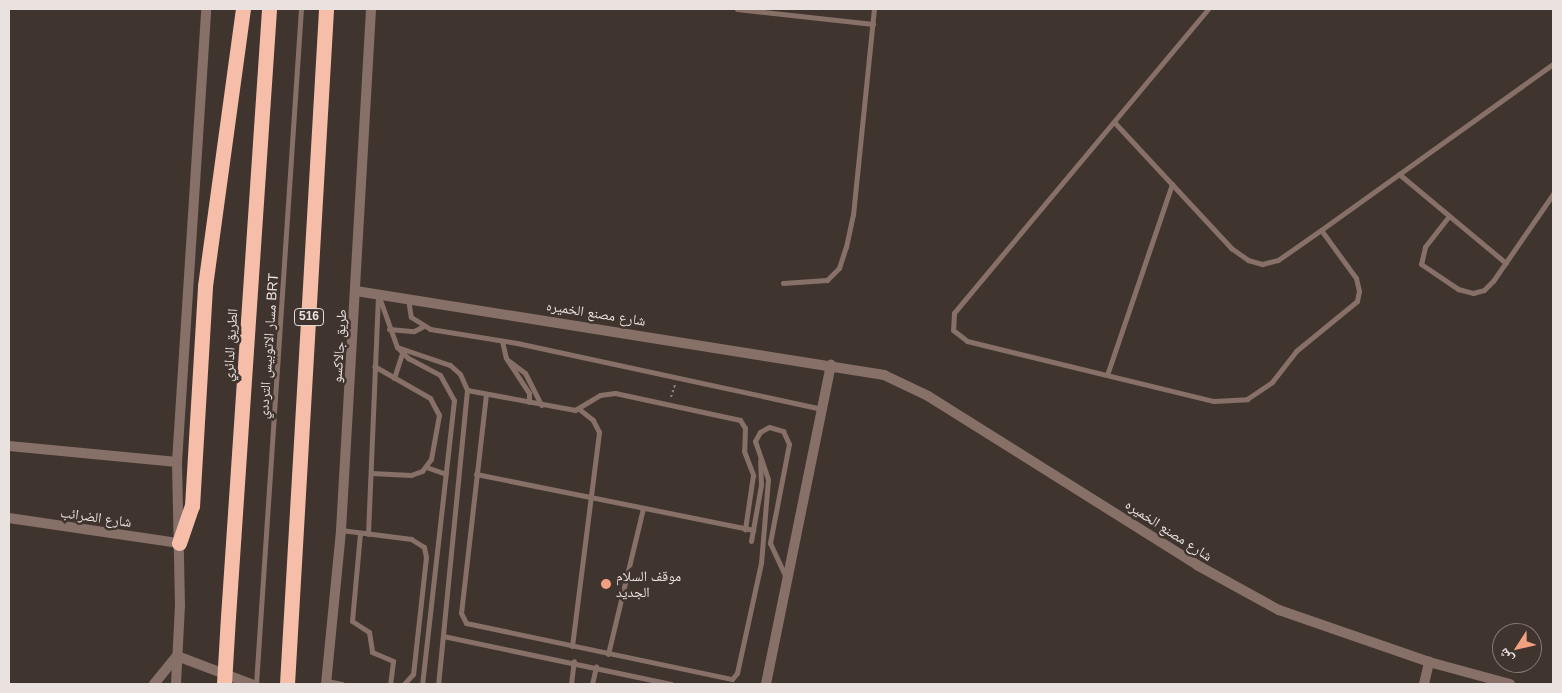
<!DOCTYPE html>
<meta charset="utf-8">
<style>
body{margin:0}
#map{position:relative;width:1562px;height:693px;overflow:hidden;background:#40342f;font-family:Arial,"Noto Naskh Arabic",sans-serif}
div>[style]{position:absolute}
.path>*{height:2px;margin-top:-1px;transform-origin:0;background:repeating-linear-gradient(90deg,#8c817d 0 2.5px,transparent 0 5px)}
.service>*{height:5px;margin:-2.5px;padding:0 2.5px;transform-origin:2.5px;border-radius:2.5px;background:#877067}
.minor>*{height:10px;margin:-5px;padding:0 5px;transform-origin:5px;border-radius:5px;background:#877067}
.tertiary>*{height:10px;margin:-5px;padding:0 5px;transform-origin:5px;border-radius:5px;background:#877067}
.motorway>*{height:15px;margin:-7.5px;padding:0 7.5px;transform-origin:7.5px;border-radius:7.5px;background:#f6bea8}
.motorway-bridge>*{height:15px;margin:-7.5px;padding:0 7.5px;transform-origin:7.5px;border-radius:7.5px;background:#f6bea8}
.dots>*{width:14px;height:14px;translate:-50% -50%;box-sizing:border-box;border:2px solid #40342f;border-radius:50%}
span{translate:-50% -50%;white-space:nowrap;text-align:center;line-height:1.15;-webkit-text-stroke:5px #40342f;paint-order:stroke}
.shield-label span{padding:1px 4px;background:#40342f;border:1px solid;border-radius:4px;-webkit-text-stroke-width:0}
.shield-label{font-size:12px;color:#eae2df;font-weight:700}
.street-label{font-size:14px;color:#eae2df}
.poi-label{font-size:14px;color:#eae2df}
.left{translate:0 -50%;text-align:left}
.frame{position:absolute;inset:0;border:10px solid #eae2df;pointer-events:none}
.north{position:absolute;left:1492px;top:623px;width:50px;height:50px;box-sizing:border-box;background:#40342f;border:1px solid #847a75;border-radius:50%;rotate:235deg;font-size:14px;font-weight:700;line-height:20px;text-align:center;color:#eae2df}
.north::after{content:'';display:block;margin:auto;width:18px;height:22px;background:#f2a07f;clip-path:polygon(50% 0,100% 100%,50% 72%,0 100%)}
</style>
<div id="map">
<div class="path">
<i style="left:671px;top:397px;width:13px;rotate:-72deg"></i>
</div>
<div class="service">
<i style="left:737px;top:9px;width:137px;rotate:6.3deg"></i>
<i style="left:1208px;top:9px;width:396px;rotate:129.9deg"></i>
<i style="left:954px;top:313px;width:17px;rotate:93deg"></i>
<i style="left:953px;top:330px;width:18px;rotate:38deg"></i>
<i style="left:967px;top:341px;width:254px;rotate:13.7deg"></i>
<i style="left:1214px;top:401px;width:33px;rotate:-3deg"></i>
<i style="left:1247px;top:399px;width:30px;rotate:-34deg"></i>
<i style="left:1272px;top:382px;width:39px;rotate:-52deg"></i>
<i style="left:1296px;top:351px;width:79px;rotate:-39.3deg"></i>
<i style="left:1357px;top:301px;width:10px;rotate:-79deg"></i>
<i style="left:1359px;top:291px;width:13px;rotate:-103deg"></i>
<i style="left:1356px;top:278px;width:59px;rotate:-126.1deg"></i>
<i style="left:1115px;top:123px;width:171px;rotate:47.1deg"></i>
<i style="left:1231px;top:248px;width:21px;rotate:35deg"></i>
<i style="left:1248px;top:260px;width:15px;rotate:16deg"></i>
<i style="left:1262px;top:264px;width:16px;rotate:-14deg"></i>
<i style="left:1278px;top:260px;width:52px;rotate:-34.9deg"></i>
<i style="left:1321px;top:230px;width:285px;rotate:-35.6deg"></i>
<i style="left:1399px;top:174px;width:139px;rotate:39.8deg"></i>
<i style="left:1449px;top:216px;width:39px;rotate:128deg"></i>
<i style="left:1425px;top:247px;width:17px;rotate:103deg"></i>
<i style="left:1421px;top:264px;width:45px;rotate:34deg"></i>
<i style="left:1458px;top:289px;width:16px;rotate:15deg"></i>
<i style="left:1473px;top:293px;width:11px;rotate:-15deg"></i>
<i style="left:1484px;top:290px;width:13px;rotate:-45deg"></i>
<i style="left:1493px;top:281px;width:106px;rotate:-55.4deg"></i>
<i style="left:783px;top:283px;width:44px;rotate:-3.9deg"></i>
<i style="left:827px;top:280px;width:17px;rotate:-45deg"></i>
<i style="left:839px;top:268px;width:22px;rotate:-72deg"></i>
<i style="left:846px;top:247px;width:33px;rotate:-78deg"></i>
<i style="left:853px;top:215px;width:207px;rotate:-84.2deg"></i>
<i style="left:378px;top:294px;width:56px;rotate:70.3deg"></i>
<i style="left:397px;top:347px;width:16px;rotate:45deg"></i>
<i style="left:408px;top:358px;width:36px;rotate:28deg"></i>
<i style="left:440px;top:375px;width:29px;rotate:61deg"></i>
<i style="left:454px;top:400px;width:286px;rotate:96.4deg"></i>
<i style="left:408px;top:299px;width:18px;rotate:81deg"></i>
<i style="left:411px;top:317px;width:22px;rotate:32deg"></i>
<i style="left:430px;top:329px;width:88px;rotate:9.1deg"></i>
<i style="left:517px;top:343px;width:312px;rotate:12.2deg"></i>
<i style="left:389px;top:329px;width:25px;rotate:5deg"></i>
<i style="left:414px;top:331px;width:9px;rotate:-27deg"></i>
<i style="left:502px;top:341px;width:17px;rotate:77deg"></i>
<i style="left:506px;top:358px;width:42px;rotate:56.7deg"></i>
<i style="left:529px;top:393px;width:9px;rotate:90deg"></i>
<i style="left:397px;top:347px;width:56px;rotate:18.8deg"></i>
<i style="left:450px;top:365px;width:13px;rotate:42deg"></i>
<i style="left:460px;top:374px;width:17px;rotate:66deg"></i>
<i style="left:467px;top:390px;width:295px;rotate:95.6deg"></i>
<i style="left:509px;top:361px;width:20px;rotate:37deg"></i>
<i style="left:525px;top:373px;width:36px;rotate:63deg"></i>
<i style="left:1107px;top:375px;width:202px;rotate:-71.2deg"></i>
<i style="left:394px;top:378px;width:26px;rotate:-72deg"></i>
<i style="left:467px;top:390px;width:110px;rotate:10.5deg"></i>
<i style="left:575px;top:410px;width:29px;rotate:-31deg"></i>
<i style="left:600px;top:395px;width:15px;rotate:-8deg"></i>
<i style="left:615px;top:393px;width:128px;rotate:12.2deg"></i>
<i style="left:740px;top:420px;width:9px;rotate:58deg"></i>
<i style="left:745px;top:428px;width:23px;rotate:92deg"></i>
<i style="left:744px;top:451px;width:26px;rotate:69deg"></i>
<i style="left:753px;top:475px;width:55px;rotate:98.4deg"></i>
<i style="left:486px;top:394px;width:220px;rotate:96.5deg"></i>
<i style="left:461px;top:613px;width:11px;rotate:63deg"></i>
<i style="left:466px;top:623px;width:272px;rotate:11.9deg"></i>
<i style="left:732px;top:679px;width:8px;rotate:-50deg"></i>
<i style="left:737px;top:673px;width:113px;rotate:-77.7deg"></i>
<i style="left:761px;top:563px;width:84px;rotate:-85.2deg"></i>
<i style="left:768px;top:479px;width:40px;rotate:-108.9deg"></i>
<i style="left:755px;top:441px;width:10px;rotate:-61deg"></i>
<i style="left:760px;top:432px;width:10px;rotate:-29deg"></i>
<i style="left:769px;top:427px;width:15px;rotate:16deg"></i>
<i style="left:783px;top:431px;width:14px;rotate:65deg"></i>
<i style="left:789px;top:444px;width:101px;rotate:100.9deg"></i>
<i style="left:770px;top:543px;width:38px;rotate:65deg"></i>
<i style="left:426px;top:467px;width:21px;rotate:19deg"></i>
<i style="left:371px;top:473px;width:40px;rotate:2.9deg"></i>
<i style="left:411px;top:475px;width:12px;rotate:-20deg"></i>
<i style="left:422px;top:471px;width:15px;rotate:-53deg"></i>
<i style="left:431px;top:459px;width:45px;rotate:-79.7deg"></i>
<i style="left:439px;top:415px;width:19px;rotate:-118deg"></i>
<i style="left:430px;top:398px;width:64px;rotate:-150.3deg"></i>
<i style="left:476px;top:474px;width:283px;rotate:11.4deg"></i>
<i style="left:341px;top:530px;width:71px;rotate:7.3deg"></i>
<i style="left:411px;top:539px;width:15px;rotate:32deg"></i>
<i style="left:424px;top:547px;width:10px;rotate:79deg"></i>
<i style="left:426px;top:557px;width:118px;rotate:96.3deg"></i>
<i style="left:413px;top:674px;width:13px;rotate:132deg"></i>
<i style="left:360px;top:533px;width:88px;rotate:95.2deg"></i>
<i style="left:352px;top:621px;width:20px;rotate:33deg"></i>
<i style="left:369px;top:632px;width:20px;rotate:81deg"></i>
<i style="left:372px;top:652px;width:23px;rotate:23deg"></i>
<i style="left:393px;top:661px;width:23px;rotate:97deg"></i>
<i style="left:368px;top:534px;width:238px;rotate:-87.6deg"></i>
<i style="left:751px;top:541px;width:57px;rotate:-79.9deg"></i>
<i style="left:761px;top:485px;width:25px;rotate:-92deg"></i>
<i style="left:443px;top:636px;width:233px;rotate:11.9deg"></i>
<i style="left:572px;top:646px;width:216px;rotate:-82.8deg"></i>
<i style="left:599px;top:432px;width:13px;rotate:-117deg"></i>
<i style="left:593px;top:420px;width:16px;rotate:-142deg"></i>
<i style="left:608px;top:654px;width:150px;rotate:-76.5deg"></i>
<i style="left:327px;top:681px;width:15px;rotate:11deg"></i>
<i style="left:256px;top:684px;width:676px;rotate:-86.19deg"></i>
<i style="left:571px;top:684px;width:23px;rotate:-83deg"></i>
<i style="left:592px;top:684px;width:18px;rotate:-77deg"></i>
</div>
<div class="minor">
<i style="left:356px;top:291px;width:535px;rotate:9.04deg"></i>
<i style="left:884px;top:375px;width:49px;rotate:25.5deg"></i>
<i style="left:928px;top:396px;width:318px;rotate:32.1deg"></i>
<i style="left:1197px;top:565px;width:94px;rotate:28.8deg"></i>
<i style="left:1279px;top:610px;width:159px;rotate:19.1deg"></i>
<i style="left:1429px;top:662px;width:84px;rotate:15.2deg"></i>
<i style="left:9px;top:446px;width:169px;rotate:5.4deg"></i>
<i style="left:9px;top:518px;width:172px;rotate:8.4deg"></i>
<i style="left:766px;top:684px;width:326px;rotate:-78.5deg"></i>
<i style="left:1424px;top:684px;width:23px;rotate:-77deg"></i>
</div>
<div class="tertiary">
<i style="left:154px;top:684px;width:36px;rotate:-51deg"></i>
<i style="left:177px;top:656px;width:79px;rotate:20.7deg"></i>
<i style="left:176px;top:684px;width:78px;rotate:-87.1deg"></i>
<i style="left:180px;top:606px;width:144px;rotate:-91.2deg"></i>
<i style="left:177px;top:462px;width:454px;rotate:-86.3deg"></i>
<i style="left:326px;top:684px;width:155px;rotate:-84.4deg"></i>
<i style="left:341px;top:530px;width:522px;rotate:-86.7deg"></i>
</div>
<div class="motorway">
<i style="left:179px;top:543px;width:39px;rotate:-71deg"></i>
<i style="left:192px;top:506px;width:220px;rotate:-86.6deg"></i>
<i style="left:205px;top:286px;width:280px;rotate:-82.2deg"></i>
<i style="left:228px;top:617px;width:609px;rotate:-86.14deg"></i>
<i style="left:287px;top:684px;width:676px;rotate:-86.69deg"></i>
</div>
<div class="motorway-bridge">
<i style="left:224px;top:684px;width:67px;rotate:-86.6deg"></i>
</div>
<div class="dots">
<i style="left:606px;top:584px;background:#f2a07f"></i>
</div>
<div class="shield-label">
<span style="left:309px;top:317px">516</span>
</div>
<div class="street-label">
<span style="left:596px;top:313px;rotate:9deg">شارع مصنع الخميره</span>
<span style="left:230px;top:345px;rotate:-86deg">الطريق الدائري</span>
<span style="left:268px;top:346px;rotate:-86deg">مسار الاتوبيس الترددي BRT</span>
<span style="left:339px;top:346px;rotate:-86deg">طريق جالاكسو</span>
<span style="left:96px;top:517px;rotate:8deg">شارع الضرائب</span>
<span style="left:1169px;top:530px;rotate:33deg">شارع مصنع الخميره</span>
</div>
<div class="poi-label">
<span class="left" style="left:616px;top:584px">موقف السلام<br>الجديد</span>
</div>
<div class="frame"></div>
<div class="north">ش</div>
</div>
